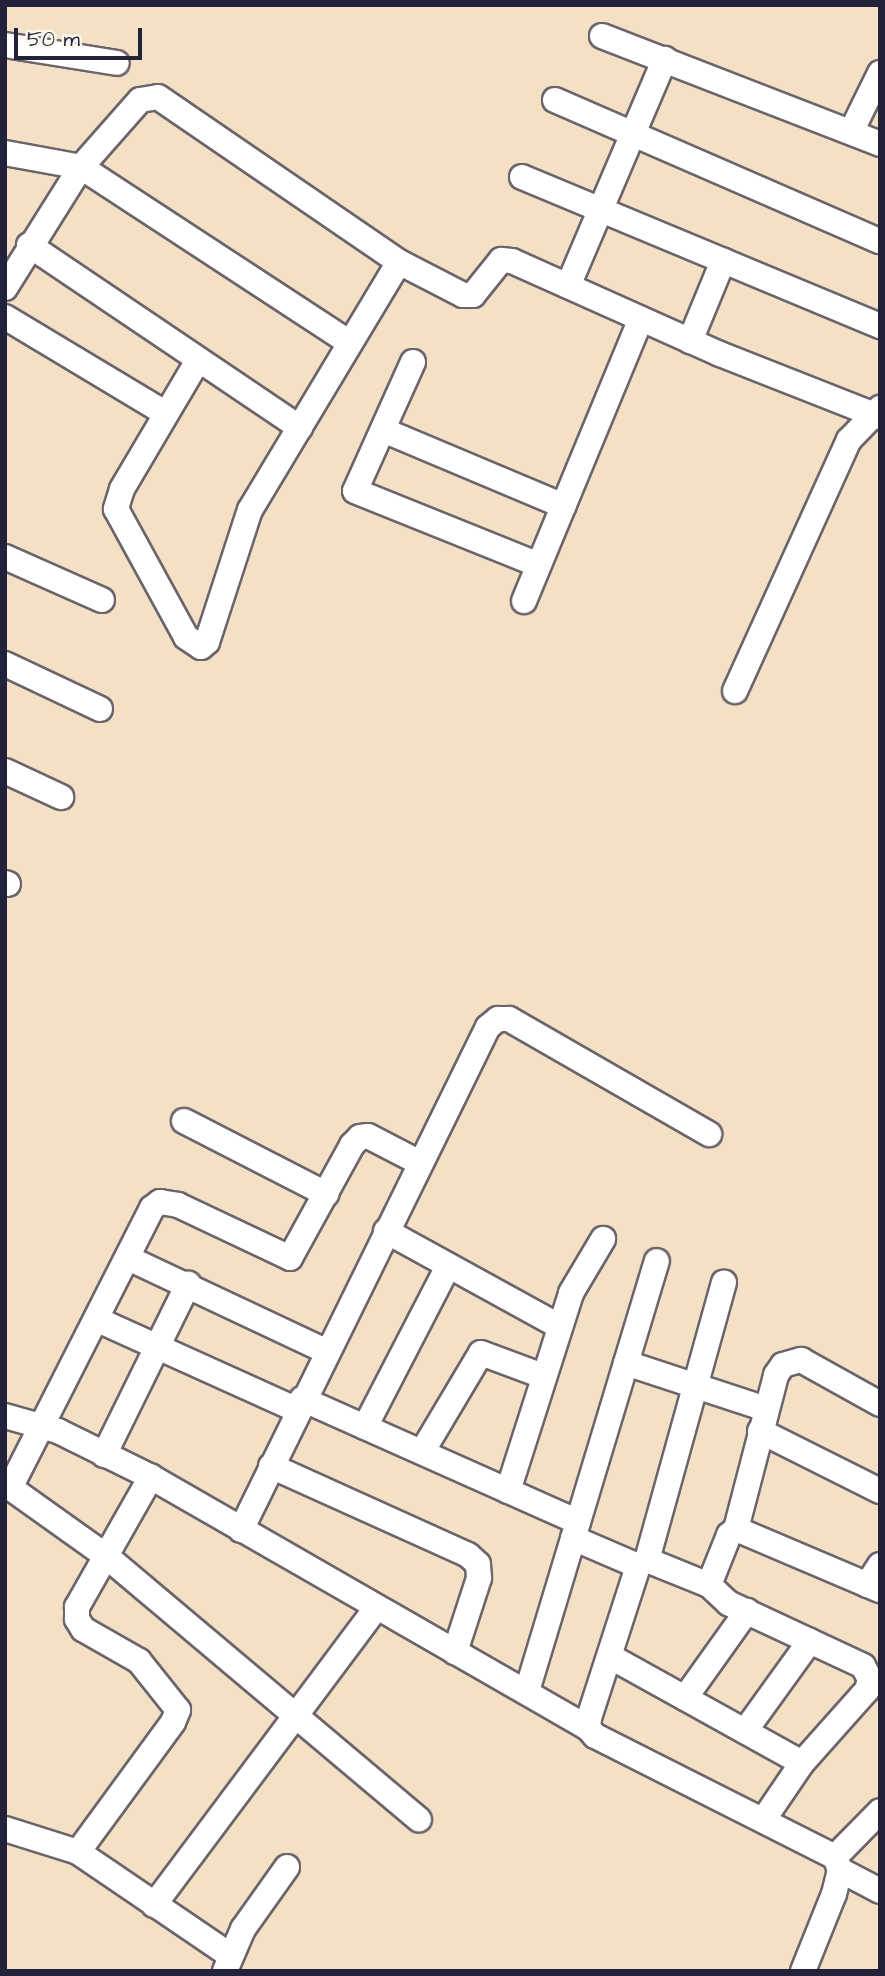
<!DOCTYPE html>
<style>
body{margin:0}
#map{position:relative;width:885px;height:1976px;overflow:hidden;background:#f4e0c4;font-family:"Architects Daughter",sans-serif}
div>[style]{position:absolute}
.roads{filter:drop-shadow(2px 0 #6c646b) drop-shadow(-2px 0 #6c646b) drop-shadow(0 2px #6c646b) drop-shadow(0 -2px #6c646b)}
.minor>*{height:24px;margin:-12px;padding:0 12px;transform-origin:12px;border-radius:12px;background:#fff}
span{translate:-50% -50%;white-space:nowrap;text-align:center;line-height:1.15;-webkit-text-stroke:7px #fbf7ec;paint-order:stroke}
.frame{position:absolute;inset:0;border:7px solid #22223b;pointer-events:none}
.scale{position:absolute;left:14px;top:28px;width:128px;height:32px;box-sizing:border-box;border:4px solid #22223b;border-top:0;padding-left:9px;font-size:21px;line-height:24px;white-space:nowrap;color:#22223b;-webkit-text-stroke:5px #fbf7ec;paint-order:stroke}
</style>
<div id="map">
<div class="roads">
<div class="minor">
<i style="left:602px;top:36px;width:298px;rotate:21.2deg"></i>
<i style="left:5px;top:45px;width:113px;rotate:9.1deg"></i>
<i style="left:555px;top:100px;width:354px;rotate:23.5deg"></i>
<i style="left:851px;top:132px;width:66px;rotate:-63.8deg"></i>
<i style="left:5px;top:153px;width:77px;rotate:10.4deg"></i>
<i style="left:81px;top:167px;width:321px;rotate:33.2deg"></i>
<i style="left:522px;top:177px;width:388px;rotate:22.6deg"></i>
<i style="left:29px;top:245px;width:327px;rotate:34deg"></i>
<i style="left:568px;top:286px;width:247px;rotate:-66.9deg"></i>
<i style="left:5px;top:288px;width:143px;rotate:-57.9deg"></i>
<i style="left:81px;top:167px;width:89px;rotate:-48.6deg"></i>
<i style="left:140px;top:100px;width:18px;rotate:-9deg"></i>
<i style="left:158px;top:97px;width:292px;rotate:34.4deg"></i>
<i style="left:399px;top:262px;width:72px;rotate:27.3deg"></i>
<i style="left:463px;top:295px;width:10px"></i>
<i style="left:473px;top:295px;width:45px;rotate:-51.3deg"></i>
<i style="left:501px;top:260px;width:11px;rotate:5deg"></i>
<i style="left:512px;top:261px;width:228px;rotate:24.1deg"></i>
<i style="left:720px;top:354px;width:172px;rotate:21.5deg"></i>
<i style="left:5px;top:317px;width:187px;rotate:31deg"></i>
<i style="left:690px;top:341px;width:87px;rotate:-67.6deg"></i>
<i style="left:197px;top:362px;width:147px;rotate:120.6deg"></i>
<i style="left:122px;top:489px;width:21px;rotate:107deg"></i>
<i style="left:116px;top:509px;width:146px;rotate:61.3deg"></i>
<i style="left:186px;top:637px;width:18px;rotate:34deg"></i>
<i style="left:201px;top:647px;width:8px;rotate:-40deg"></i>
<i style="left:207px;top:642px;width:139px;rotate:-72deg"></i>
<i style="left:250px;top:510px;width:289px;rotate:-59deg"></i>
<i style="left:413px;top:362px;width:141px;rotate:114.2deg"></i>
<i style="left:355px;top:491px;width:198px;rotate:21.9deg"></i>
<i style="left:383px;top:430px;width:196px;rotate:22.8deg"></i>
<i style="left:5px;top:557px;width:106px;rotate:23.9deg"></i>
<i style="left:524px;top:601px;width:305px;rotate:-67.5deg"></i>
<i style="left:5px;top:664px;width:105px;rotate:25.3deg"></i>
<i style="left:735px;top:691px;width:276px;rotate:-65.6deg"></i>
<i style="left:849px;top:440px;width:45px;rotate:-45.9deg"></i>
<i style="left:5px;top:771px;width:62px;rotate:24.9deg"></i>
<i style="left:5px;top:883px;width:3px;rotate:18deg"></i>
<i style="left:184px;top:1121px;width:160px;rotate:27.2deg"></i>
<i style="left:386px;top:1231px;width:197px;rotate:28.8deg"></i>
<i style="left:128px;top:1258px;width:219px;rotate:25.2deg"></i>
<i style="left:98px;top:1320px;width:218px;rotate:24.3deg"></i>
<i style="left:626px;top:1363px;width:147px;rotate:18.2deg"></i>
<i style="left:302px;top:1399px;width:302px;rotate:24deg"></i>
<i style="left:5px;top:1416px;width:55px;rotate:15.8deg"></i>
<i style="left:58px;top:1431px;width:104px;rotate:26.3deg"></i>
<i style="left:151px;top:1477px;width:504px;rotate:29.87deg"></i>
<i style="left:365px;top:1427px;width:181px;rotate:-62.7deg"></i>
<i style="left:760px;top:1431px;width:134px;rotate:26.6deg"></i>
<i style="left:422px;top:1452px;width:115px;rotate:-59.2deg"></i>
<i style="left:481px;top:1353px;width:66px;rotate:20.4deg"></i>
<i style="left:104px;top:1455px;width:191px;rotate:-63.8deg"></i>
<i style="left:271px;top:1466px;width:216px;rotate:24.3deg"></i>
<i style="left:468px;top:1555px;width:13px;rotate:42deg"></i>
<i style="left:478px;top:1564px;width:14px;rotate:86deg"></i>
<i style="left:479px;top:1578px;width:78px;rotate:108deg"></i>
<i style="left:5px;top:1484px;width:124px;rotate:35.5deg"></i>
<i style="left:106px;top:1556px;width:409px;rotate:40.1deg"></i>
<i style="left:10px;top:1488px;width:314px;rotate:-63.1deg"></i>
<i style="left:152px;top:1208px;width:10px;rotate:-37deg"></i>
<i style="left:160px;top:1202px;width:18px;rotate:9deg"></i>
<i style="left:178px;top:1205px;width:124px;rotate:25.3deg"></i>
<i style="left:290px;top:1258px;width:129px;rotate:-61.2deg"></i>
<i style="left:352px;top:1145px;width:11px;rotate:-45deg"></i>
<i style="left:360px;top:1137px;width:8px;rotate:-7deg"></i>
<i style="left:368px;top:1136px;width:59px;rotate:27.4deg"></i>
<i style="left:508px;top:1491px;width:208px;rotate:-72.3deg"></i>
<i style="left:571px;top:1293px;width:63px;rotate:-59.3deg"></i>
<i style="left:736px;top:1529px;width:159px;rotate:-75.4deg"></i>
<i style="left:776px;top:1375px;width:12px;rotate:-55deg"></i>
<i style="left:783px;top:1365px;width:19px;rotate:-16deg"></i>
<i style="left:801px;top:1360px;width:90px;rotate:29.1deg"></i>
<i style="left:241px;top:1530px;width:560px;rotate:-63.85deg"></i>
<i style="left:488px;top:1027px;width:13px;rotate:-39deg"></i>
<i style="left:498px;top:1019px;width:11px"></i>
<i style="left:509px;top:1019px;width:231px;rotate:29.9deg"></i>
<i style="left:573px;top:1538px;width:71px;rotate:23.3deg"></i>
<i style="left:647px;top:1560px;width:288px;rotate:-74.5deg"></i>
<i style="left:709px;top:1585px;width:26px;rotate:43deg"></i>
<i style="left:728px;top:1603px;width:149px;rotate:25deg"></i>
<i style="left:863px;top:1666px;width:15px;rotate:62deg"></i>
<i style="left:870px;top:1679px;width:11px;rotate:105deg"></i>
<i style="left:867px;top:1690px;width:98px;rotate:131.7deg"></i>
<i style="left:802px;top:1763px;width:68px;rotate:124.2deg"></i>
<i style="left:867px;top:1585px;width:24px;rotate:-57deg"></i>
<i style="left:611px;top:1657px;width:218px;rotate:29deg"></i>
<i style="left:527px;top:1691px;width:449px;rotate:-73.2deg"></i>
<i style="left:685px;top:1698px;width:107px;rotate:-54.5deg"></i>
<i style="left:745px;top:1731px;width:111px;rotate:-54.2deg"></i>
<i style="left:5px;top:1829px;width:77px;rotate:17.5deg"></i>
<i style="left:78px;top:1852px;width:185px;rotate:34.2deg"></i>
<i style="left:78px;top:1852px;width:161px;rotate:-53.8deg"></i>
<i style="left:173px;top:1722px;width:13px;rotate:-67deg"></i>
<i style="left:178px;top:1710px;width:63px;rotate:-128.5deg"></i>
<i style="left:139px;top:1661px;width:64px;rotate:-150.3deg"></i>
<i style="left:83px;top:1629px;width:12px;rotate:-121deg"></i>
<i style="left:77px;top:1619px;width:12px;rotate:-90deg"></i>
<i style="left:77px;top:1607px;width:150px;rotate:-60.4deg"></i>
<i style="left:835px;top:1857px;width:64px;rotate:-45.6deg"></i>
<i style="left:840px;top:1870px;width:45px;rotate:27.7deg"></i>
<i style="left:154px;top:1905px;width:369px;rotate:-53.2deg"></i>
<i style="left:225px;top:1971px;width:46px;rotate:-66.8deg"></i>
<i style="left:243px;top:1929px;width:76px;rotate:-54.6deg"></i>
<i style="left:803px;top:1971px;width:83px;rotate:-68.1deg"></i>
<i style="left:834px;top:1894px;width:25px;rotate:-76deg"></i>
<i style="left:840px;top:1870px;width:14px;rotate:-111deg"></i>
<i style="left:835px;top:1857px;width:269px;rotate:-153.2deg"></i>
<i style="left:595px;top:1736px;width:11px;rotate:-131deg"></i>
<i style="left:588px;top:1728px;width:10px;rotate:-84deg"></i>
<i style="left:589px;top:1718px;width:160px;rotate:-72.1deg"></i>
<i style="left:638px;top:1566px;width:11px;rotate:-34deg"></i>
<i style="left:647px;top:1560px;width:67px;rotate:22deg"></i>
<i style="left:709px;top:1585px;width:54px;rotate:-68.2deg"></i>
<i style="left:729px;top:1535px;width:9px;rotate:-41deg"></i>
<i style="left:736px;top:1529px;width:156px;rotate:23deg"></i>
</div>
</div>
<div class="frame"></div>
<div class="scale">50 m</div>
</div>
